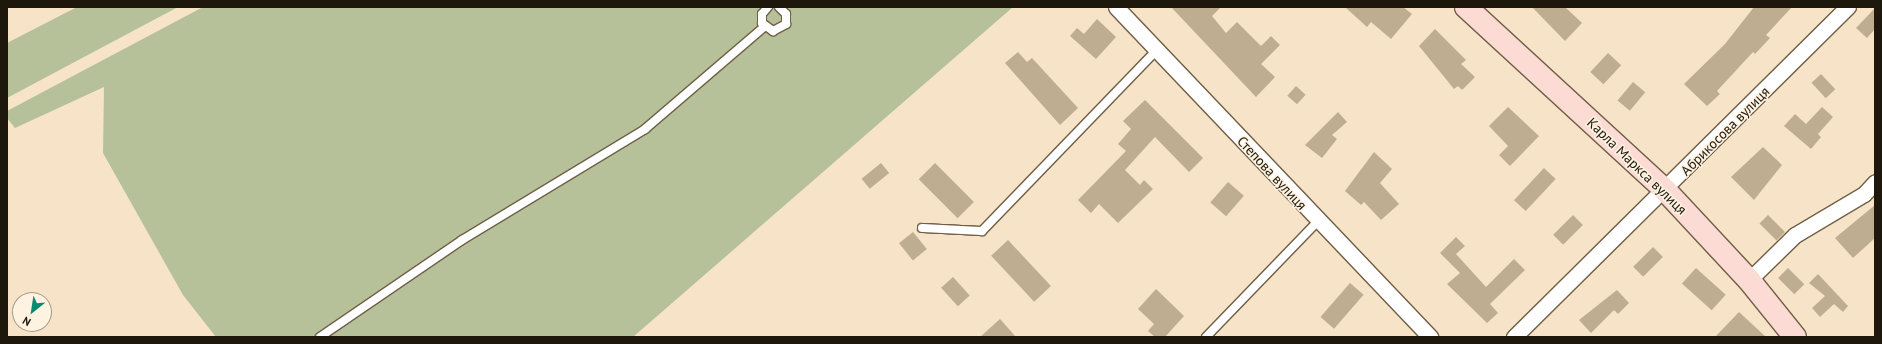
<!DOCTYPE html>
<meta charset="utf-8">
<style>
body{margin:0}
#map{position:relative;width:1882px;height:344px;overflow:hidden;background:#f7e3c7;font-family:"PT Sans",sans-serif}
div>[style]{position:absolute}
.green>*{inset:0;background:#b6c19a}
.building>*{inset:0;background:#bfad92;transform-origin:0 0}
.roads{filter:drop-shadow(1px 0 #6f5f46) drop-shadow(-1px 0 #6f5f46) drop-shadow(0 1px #6f5f46) drop-shadow(0 -1px #6f5f46)}
.lane>*{height:8px;margin:-4px;padding:0 4px;transform-origin:4px;border-radius:4px;background:#fff}
.street>*{height:15px;margin:-7.5px;padding:0 7.5px;transform-origin:7.5px;border-radius:7.5px;background:#fff}
.secondary>*{height:22px;margin:-11px;padding:0 11px;transform-origin:11px;border-radius:11px;background:#fcdbd5}
span{translate:-50% -50%;white-space:nowrap;text-align:center;line-height:1.15;-webkit-text-stroke:3px #fef2e1;paint-order:stroke}
.street-label{font-size:14px;color:#1d170c}
.frame{position:absolute;inset:0;border:8px solid #1d170c;pointer-events:none}
.north{position:absolute;left:12px;top:292px;width:40px;height:40px;box-sizing:border-box;background:#fef2e1;border:1px solid #a49a8c;border-radius:50%;rotate:210deg;font-size:11px;font-weight:700;line-height:16px;text-align:center;color:#1d170c}
.north::after{content:'';display:block;margin:auto;width:14px;height:18px;background:#078b70;clip-path:polygon(50% 0,100% 100%,50% 72%,0 100%)}
</style>
<div id="map">
<div class="green">
<i style="clip-path:polygon(77px 7px,178px 7px,7px 98px,7px 43px)"></i>
<i style="clip-path:polygon(203px 7px,1013px 7px,633px 337px,216px 337px,183px 295px,103px 153px,104px 87px,15px 128px,7px 118px,7px 111px)"></i>
</div>
<div class="building">
<i style="clip-path:polygon(1171px 7px,1221px 7px,1212px 16px,1226px 33px,1237px 22px,1261px 46px,1271px 36px,1280px 45px,1261px 64px,1275px 77px,1256px 97px)"></i>
<i style="clip-path:polygon(1345px 7px,1403px 7px,1412px 14px,1391px 39px,1371px 22px,1367px 27px)"></i>
<i style="clip-path:polygon(1532px 7px,1565px 7px,1582px 23px,1565px 41px)"></i>
<i style="clip-path:polygon(1754px 7px,1792px 7px,1766px 35px,1770px 38px,1755px 54px,1753px 52px,1717px 91px,1720px 94px,1707px 106px,1684px 84px,1725px 44px)"></i>
<i style="clip-path:polygon(1875px 8px,1875px 29px,1867px 38px,1856px 28px)"></i>
<i style="clip-path:polygon(1097px 19px,1116px 37px,1096px 59px,1070px 36px,1077px 28px,1084px 34px)"></i>
<i style="clip-path:polygon(1435px 29px,1466px 60px,1461px 64px,1475px 77px,1462px 90px,1458px 86px,1454px 89px,1419px 46px)"></i>
<i style="clip-path:polygon(1018px 52px,1027px 62px,1032px 58px,1078px 108px,1060px 125px,1005px 63px)"></i>
<i style="left:1608px;top:53px;width:18px;height:26px;rotate:43deg"></i>
<i style="left:1821px;top:74px;width:21px;height:13px;rotate:47deg"></i>
<i style="left:1633px;top:82px;width:16px;height:24px;rotate:40deg"></i>
<i style="left:1296px;top:86px;width:13px;height:13px;rotate:42deg"></i>
<i style="clip-path:polygon(1145px 100px,1203px 158px,1189px 172px,1155px 137px,1125px 170px,1140px 185px,1144px 180px,1153px 189px,1118px 223px,1099px 204px,1091px 213px,1078px 200px,1126px 151px,1118px 144px,1131px 129px,1123px 121px)"></i>
<i style="clip-path:polygon(1508px 107px,1539px 136px,1510px 166px,1499px 155px,1508px 146px,1489px 126px)"></i>
<i style="clip-path:polygon(1822px 107px,1833px 117px,1818px 134px,1821px 137px,1811px 149px,1784px 126px,1795px 114px,1806px 124px)"></i>
<i style="clip-path:polygon(1338px 112px,1347px 122px,1332px 135px,1337px 139px,1322px 158px,1305px 145px)"></i>
<i style="clip-path:polygon(1763px 147px,1782px 165px,1754px 200px,1731px 177px)"></i>
<i style="clip-path:polygon(1374px 152px,1392px 169px,1380px 183px,1399px 204px,1381px 220px,1364px 202px,1361px 205px,1345px 191px)"></i>
<i style="left:881px;top:163px;width:13px;height:25px;rotate:51deg"></i>
<i style="left:935px;top:163px;width:55px;height:23px;rotate:45deg"></i>
<i style="left:1544px;top:168px;width:16px;height:44px;rotate:43deg"></i>
<i style="left:1228px;top:182px;width:21px;height:27px;rotate:41deg"></i>
<i style="clip-path:polygon(1875px 205px,1875px 238px,1853px 258px,1835px 238px)"></i>
<i style="left:1573px;top:215px;width:14px;height:28px;rotate:45deg"></i>
<i style="left:1768px;top:215px;width:24px;height:12px;rotate:45deg"></i>
<i style="left:913px;top:232px;width:22px;height:18px;rotate:51deg"></i>
<i style="clip-path:polygon(1456px 237px,1465px 246px,1456px 254px,1486px 287px,1514px 259px,1525px 270px,1490px 304px,1498px 313px,1487px 323px,1447px 284px,1460px 273px,1440px 253px)"></i>
<i style="left:1008px;top:240px;width:63px;height:23px;rotate:47deg"></i>
<i style="left:1653px;top:247px;width:14px;height:28px;rotate:45deg"></i>
<i style="left:1696px;top:268px;width:40px;height:21px;rotate:42deg"></i>
<i style="left:1788px;top:268px;width:23px;height:14px;rotate:45deg"></i>
<i style="clip-path:polygon(1818px 274px,1848px 306px,1843px 312px,1834px 304px,1820px 317px,1812px 308px,1825px 296px,1809px 283px)"></i>
<i style="left:953px;top:277px;width:25px;height:16px;rotate:48deg"></i>
<i style="left:1350px;top:283px;width:18px;height:45px;rotate:41deg"></i>
<i style="clip-path:polygon(1156px 289px,1184px 316px,1165px 337px,1155px 337px,1148px 331px,1154px 324px,1138px 309px)"></i>
<i style="clip-path:polygon(1617px 290px,1629px 303px,1618px 314px,1614px 310px,1591px 333px,1579px 320px)"></i>
<i style="clip-path:polygon(1739px 312px,1766px 337px,1715px 337px)"></i>
<i style="clip-path:polygon(1000px 319px,1016px 337px,980px 337px)"></i>
</div>
<div class="roads">
<div class="lane">
<i style="left:768px;top:7px;width:9px;rotate:131deg"></i>
<i style="left:762px;top:14px;width:9px;rotate:90deg"></i>
<i style="left:762px;top:23px;width:14px;rotate:36deg"></i>
<i style="left:773px;top:31px;width:15px;rotate:-28deg"></i>
<i style="left:786px;top:24px;width:10px;rotate:-90deg"></i>
<i style="left:786px;top:14px;width:10px;rotate:-135deg"></i>
<i style="left:922px;top:228px;width:60px;rotate:2.9deg"></i>
<i style="left:982px;top:231px;width:253px;rotate:-46deg"></i>
<i style="left:320px;top:337px;width:172px;rotate:-34.3deg"></i>
<i style="left:462px;top:240px;width:214px;rotate:-31.2deg"></i>
<i style="left:645px;top:129px;width:157px;rotate:-40.6deg"></i>
<i style="left:1206px;top:337px;width:160px;rotate:-46deg"></i>
</div>
<div class="street">
<i style="left:1116px;top:7px;width:456px;rotate:46.4deg"></i>
<i style="left:1749px;top:280px;width:64px;rotate:-44.4deg"></i>
<i style="left:1795px;top:235px;width:80px;rotate:-30.7deg"></i>
<i style="left:1864px;top:194px;width:16px;rotate:-47deg"></i>
<i style="left:1514px;top:337px;width:470px;rotate:-44.7deg"></i>
</div>
<div class="secondary">
<i style="left:1466px;top:7px;width:270px;rotate:42.6deg"></i>
<i style="left:1665px;top:190px;width:123px;rotate:47deg"></i>
<i style="left:1749px;top:280px;width:73px;rotate:51.1deg"></i>
</div>
</div>
<div class="street-label">
<span style="left:1725px;top:131px;rotate:-45deg">Абрикосова вулиця</span>
<span style="left:1637px;top:166px;rotate:44deg">Карла Маркса вулиця</span>
<span style="left:1272px;top:173px;rotate:47deg">Степова вулиця</span>
</div>
<div class="frame"></div>
<div class="north">N</div>
</div>
